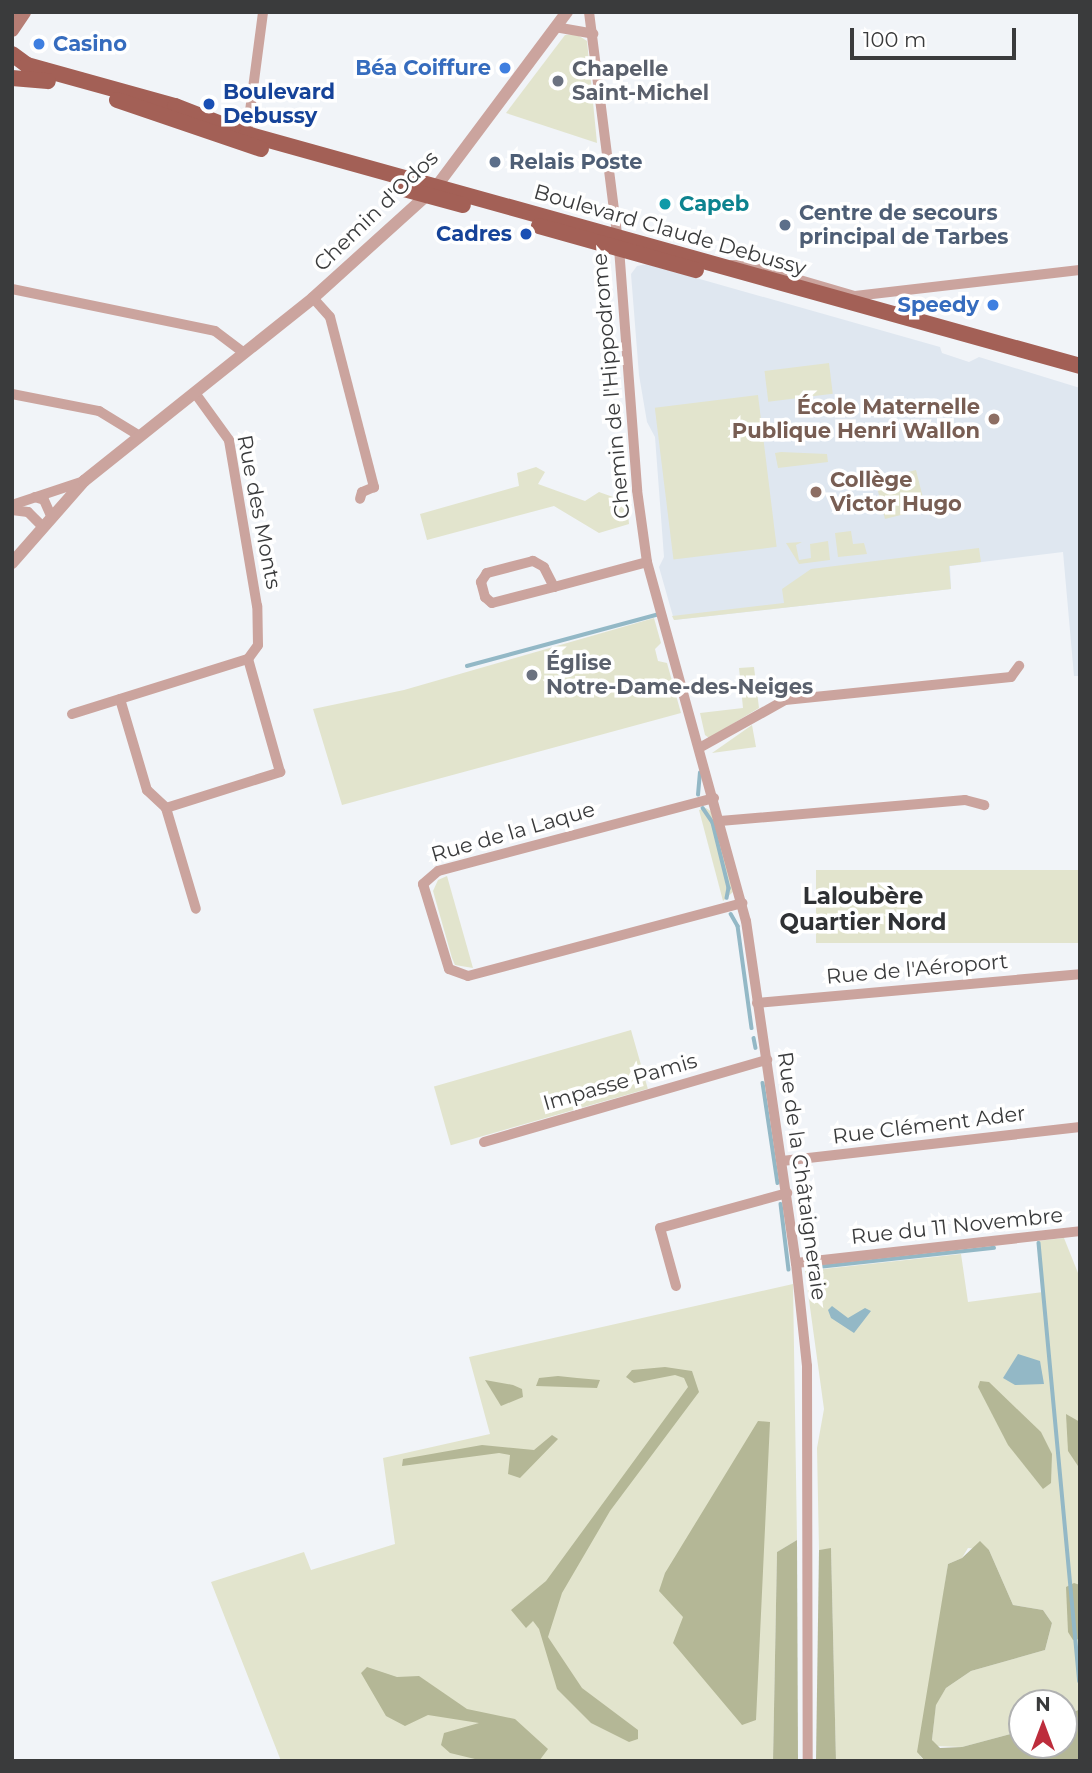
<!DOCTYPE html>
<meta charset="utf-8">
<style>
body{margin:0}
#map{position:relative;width:1092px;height:1773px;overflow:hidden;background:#f1f4f8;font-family:Montserrat,sans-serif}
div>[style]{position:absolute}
.built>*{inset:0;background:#dfe7f0}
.green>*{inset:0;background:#e2e4cd;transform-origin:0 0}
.forest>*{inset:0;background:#b4b796}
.water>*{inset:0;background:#93b8c6}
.stream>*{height:3.5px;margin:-1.75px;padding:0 1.75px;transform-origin:1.75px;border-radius:1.75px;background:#93b8c6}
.minor>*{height:10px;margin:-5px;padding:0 5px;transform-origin:5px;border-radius:5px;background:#cba49e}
.tertiary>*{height:12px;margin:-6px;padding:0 6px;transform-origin:6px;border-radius:6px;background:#cba49e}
.secondary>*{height:14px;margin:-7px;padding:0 7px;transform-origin:7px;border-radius:7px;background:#b57d74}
.primary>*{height:16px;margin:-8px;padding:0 8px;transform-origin:8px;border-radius:8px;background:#a36056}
.dots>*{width:19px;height:19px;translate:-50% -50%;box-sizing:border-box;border:4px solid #fff;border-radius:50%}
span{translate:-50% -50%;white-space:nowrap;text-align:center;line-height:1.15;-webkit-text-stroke:7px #fff;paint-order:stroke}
.shop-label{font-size:21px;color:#366cbe;font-weight:700}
.left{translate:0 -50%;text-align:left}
.right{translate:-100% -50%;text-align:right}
.worship-label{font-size:21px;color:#5b616d;font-weight:700}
.transit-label{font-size:21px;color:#164399;font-weight:700}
.service-label{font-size:21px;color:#4e5e75;font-weight:700}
.culture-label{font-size:21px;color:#0d838f;font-weight:700}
.street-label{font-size:21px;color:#3a3b3c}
.education-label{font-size:21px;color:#785e54;font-weight:700}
.neighbourhood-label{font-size:23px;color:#2f3134;font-weight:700}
.frame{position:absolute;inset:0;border:14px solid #3a3b3c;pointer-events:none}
.north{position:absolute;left:1008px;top:1689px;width:70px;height:70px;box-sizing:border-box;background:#fff;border:2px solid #b0b1b1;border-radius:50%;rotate:0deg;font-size:19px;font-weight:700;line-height:28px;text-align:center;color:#3a3b3c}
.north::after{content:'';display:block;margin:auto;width:24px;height:32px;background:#bd2d3c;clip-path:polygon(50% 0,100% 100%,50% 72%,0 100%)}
.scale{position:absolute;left:850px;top:28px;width:166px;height:32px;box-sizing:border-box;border:4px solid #3a3b3c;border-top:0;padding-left:9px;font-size:21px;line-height:24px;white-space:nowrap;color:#3a3b3c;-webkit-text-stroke:5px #fff;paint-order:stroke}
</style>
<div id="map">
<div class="built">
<i style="clip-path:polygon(647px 264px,940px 347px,942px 353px,969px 362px,979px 357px,1080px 388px,1080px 676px,1074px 676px,1063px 552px,950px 566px,951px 589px,674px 620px,659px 567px,664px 557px,655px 437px,647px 422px,639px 375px,631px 274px,637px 266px)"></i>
</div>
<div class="green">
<i style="clip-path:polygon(565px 35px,576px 34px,587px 41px,597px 143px,506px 113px)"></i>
<i style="left:829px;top:363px;width:31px;height:65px;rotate:83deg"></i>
<i style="left:758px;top:395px;width:153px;height:104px;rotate:83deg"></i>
<i style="clip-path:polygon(781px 452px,827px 454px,828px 462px,778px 468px,775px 453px)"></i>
<i style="clip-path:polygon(536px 467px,545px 472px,538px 484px,585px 501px,599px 492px,627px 502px,629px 524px,599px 533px,554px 506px,427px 540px,420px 514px,519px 486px,517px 473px)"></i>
<i style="left:916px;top:470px;width:40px;height:42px;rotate:76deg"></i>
<i style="clip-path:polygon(851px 531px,853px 544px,864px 543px,867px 554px,838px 557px,835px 533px)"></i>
<i style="clip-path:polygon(828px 541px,830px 560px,799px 564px,786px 543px,802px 542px,796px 545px,799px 560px,811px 558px,810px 544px)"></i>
<i style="clip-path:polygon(979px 548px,981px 562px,949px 566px,951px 589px,674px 620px,672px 616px,784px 603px,782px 589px,811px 569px)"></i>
<i style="clip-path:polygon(654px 618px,661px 643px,655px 649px,658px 661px,667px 663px,681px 713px,342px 805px,313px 709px,404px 690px)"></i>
<i style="clip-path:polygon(754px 667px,759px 708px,709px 738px,705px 735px,700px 713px,743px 708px,739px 668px)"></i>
<i style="clip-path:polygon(752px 725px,756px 747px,712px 753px)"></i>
<i style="clip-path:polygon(706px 808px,712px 812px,734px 891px,723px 901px,699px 810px)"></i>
<i style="left:1080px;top:870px;width:73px;height:264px;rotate:90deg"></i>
<i style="clip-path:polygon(447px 876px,473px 968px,455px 965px,452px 958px,433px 891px,438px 880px)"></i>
<i style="left:631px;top:1030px;width:61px;height:205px;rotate:74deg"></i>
<i style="clip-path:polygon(1064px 1238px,1080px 1278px,1080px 1709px,1064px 1717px,1064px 1703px,1022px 1703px,1022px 1731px,962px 1747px,935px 1746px,932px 1740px,936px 1704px,946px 1688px,971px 1671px,1045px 1650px,1052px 1623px,1043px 1610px,1013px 1605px,989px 1550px,968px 1548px,962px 1558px,948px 1564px,920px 1756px,925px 1761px,836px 1761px,831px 1549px,819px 1550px,817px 1448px,824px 1409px,805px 1271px,961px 1254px,968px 1302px,1043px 1292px,1037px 1241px)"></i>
<i style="clip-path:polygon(793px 1284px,797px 1540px,777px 1552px,773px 1761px,281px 1761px,211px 1582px,304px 1552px,311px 1570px,395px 1544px,383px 1458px,490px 1434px,469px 1357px)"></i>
</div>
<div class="forest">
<i style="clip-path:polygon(665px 1367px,692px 1371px,699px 1392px,610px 1511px,562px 1593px,548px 1637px,582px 1688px,638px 1730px,638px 1739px,629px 1742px,591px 1723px,557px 1689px,539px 1629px,533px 1621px,526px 1628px,511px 1610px,546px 1581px,688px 1387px,684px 1378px,675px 1375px,634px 1383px,626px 1377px,632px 1370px)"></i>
<i style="clip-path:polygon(558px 1376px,577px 1378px,600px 1380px,597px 1388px,536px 1386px,539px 1378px)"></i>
<i style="clip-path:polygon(485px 1380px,513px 1385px,522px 1389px,523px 1397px,501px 1406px)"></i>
<i style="clip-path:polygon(980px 1381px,989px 1382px,1041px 1432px,1052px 1454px,1051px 1483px,1043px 1489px,1008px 1445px,978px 1387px)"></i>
<i style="clip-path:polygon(1066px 1414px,1080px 1422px,1080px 1469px,1068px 1451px)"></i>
<i style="clip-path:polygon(758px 1421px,770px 1422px,756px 1720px,742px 1725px,673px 1643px,683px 1617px,659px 1591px,665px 1573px)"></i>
<i style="clip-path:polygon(552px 1435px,558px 1439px,520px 1478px,508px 1474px,510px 1455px,499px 1453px,402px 1466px,403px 1459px,482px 1445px,534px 1450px)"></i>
<i style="clip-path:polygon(797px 1540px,798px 1761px,773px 1761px,777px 1552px)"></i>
<i style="clip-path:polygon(980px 1541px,989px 1550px,1013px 1605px,1043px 1610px,1052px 1623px,1045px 1650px,971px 1671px,946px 1688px,936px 1705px,932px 1740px,940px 1748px,962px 1747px,1022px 1731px,1022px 1745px,1064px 1745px,1064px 1717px,1080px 1709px,1080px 1760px,925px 1761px,917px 1752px,948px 1564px,962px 1558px)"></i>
<i style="clip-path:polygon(831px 1548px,836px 1761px,816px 1761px,819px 1550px)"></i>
<i style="clip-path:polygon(1074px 1583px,1080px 1585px,1080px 1639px,1073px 1640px,1068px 1632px,1066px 1587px)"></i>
<i style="clip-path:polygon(367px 1667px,397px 1677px,419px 1676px,467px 1709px,515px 1719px,548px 1749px,539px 1761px,479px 1760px,450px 1753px,441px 1745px,444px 1733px,479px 1723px,428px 1715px,405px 1726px,386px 1716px,361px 1673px)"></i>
</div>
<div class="water">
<i style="clip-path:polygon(832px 1306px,848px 1318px,865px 1308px,871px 1311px,854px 1333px,831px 1318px,828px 1310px)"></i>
<i style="clip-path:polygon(1018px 1354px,1040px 1361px,1044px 1384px,1015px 1385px,1003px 1378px)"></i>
</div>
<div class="stream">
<i style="left:467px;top:666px;width:196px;rotate:-15.1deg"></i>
<i style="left:698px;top:795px;width:22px;rotate:-85deg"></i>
<i style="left:703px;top:808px;width:18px;rotate:56deg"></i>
<i style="left:713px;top:823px;width:67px;rotate:76.2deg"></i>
<i style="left:729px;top:888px;width:10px;rotate:101deg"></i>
<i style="left:731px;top:914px;width:14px;rotate:60deg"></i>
<i style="left:738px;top:926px;width:103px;rotate:82.2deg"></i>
<i style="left:754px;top:1038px;width:10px;rotate:79deg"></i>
<i style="left:763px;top:1083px;width:101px;rotate:81.5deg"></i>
<i style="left:781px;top:1204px;width:66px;rotate:83.1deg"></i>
<i style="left:1039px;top:1243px;width:440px;rotate:84.7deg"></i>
<i style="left:809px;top:1268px;width:186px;rotate:-6.2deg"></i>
</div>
<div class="minor">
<i style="left:589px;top:12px;width:238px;rotate:82.8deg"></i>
<i style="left:619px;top:248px;width:243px;rotate:85.7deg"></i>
<i style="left:637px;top:490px;width:73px;rotate:82.1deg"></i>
<i style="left:647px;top:562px;width:372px;rotate:74.6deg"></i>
<i style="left:746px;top:921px;width:346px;rotate:81.7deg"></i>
<i style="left:796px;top:1263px;width:104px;rotate:83.9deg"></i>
<i style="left:807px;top:1366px;width:395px;rotate:89.9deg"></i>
<i style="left:555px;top:27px;width:39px;rotate:10deg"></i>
<i style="left:247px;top:134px;width:123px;rotate:-82.5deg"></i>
<i style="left:732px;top:265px;width:16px"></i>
<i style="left:748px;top:265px;width:111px;rotate:16.2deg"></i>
<i style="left:855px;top:296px;width:226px;rotate:-6.6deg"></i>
<i style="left:12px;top:289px;width:207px;rotate:11.7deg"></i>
<i style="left:215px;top:331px;width:36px;rotate:37deg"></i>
<i style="left:313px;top:298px;width:25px;rotate:48deg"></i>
<i style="left:330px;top:317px;width:176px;rotate:75.5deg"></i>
<i style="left:374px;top:487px;width:13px;rotate:157deg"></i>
<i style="left:362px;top:492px;width:7px;rotate:106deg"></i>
<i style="left:12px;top:394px;width:89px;rotate:11.1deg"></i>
<i style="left:99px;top:411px;width:46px;rotate:31.6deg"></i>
<i style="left:35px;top:497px;width:9px;rotate:18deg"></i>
<i style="left:44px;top:500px;width:17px;rotate:66deg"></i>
<i style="left:12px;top:505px;width:76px;rotate:-18.4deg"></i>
<i style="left:12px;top:510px;width:16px;rotate:7deg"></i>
<i style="left:28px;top:512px;width:20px;rotate:45deg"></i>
<i style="left:554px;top:587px;width:22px;rotate:-117deg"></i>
<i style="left:544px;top:567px;width:13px;rotate:-151deg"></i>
<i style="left:533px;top:561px;width:48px;rotate:165.4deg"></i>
<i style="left:487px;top:573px;width:11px;rotate:124deg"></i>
<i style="left:481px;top:582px;width:16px;rotate:75deg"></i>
<i style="left:485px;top:597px;width:9px;rotate:41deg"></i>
<i style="left:492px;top:603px;width:64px;rotate:-14.5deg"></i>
<i style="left:554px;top:587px;width:96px;rotate:-15deg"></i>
<i style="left:120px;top:699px;width:95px;rotate:73.5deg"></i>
<i style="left:147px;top:790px;width:26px;rotate:43deg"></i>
<i style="left:166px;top:808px;width:105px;rotate:73.5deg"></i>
<i style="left:72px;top:714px;width:184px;rotate:-17.4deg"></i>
<i style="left:248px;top:659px;width:17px;rotate:-54deg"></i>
<i style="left:258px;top:645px;width:39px;rotate:-91deg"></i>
<i style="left:257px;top:606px;width:168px;rotate:-99.6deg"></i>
<i style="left:229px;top:440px;width:58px;rotate:-125.9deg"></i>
<i style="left:701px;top:747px;width:96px;rotate:-29.2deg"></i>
<i style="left:785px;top:700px;width:227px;rotate:-5.8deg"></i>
<i style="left:1011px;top:677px;width:14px;rotate:-54deg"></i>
<i style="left:714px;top:798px;width:285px;rotate:165.2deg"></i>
<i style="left:438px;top:871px;width:20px;rotate:139deg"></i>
<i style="left:423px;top:884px;width:89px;rotate:73deg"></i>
<i style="left:449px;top:969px;width:20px;rotate:20deg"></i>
<i style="left:468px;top:976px;width:284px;rotate:-14.9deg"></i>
<i style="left:166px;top:808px;width:120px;rotate:-17.5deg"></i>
<i style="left:280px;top:772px;width:117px;rotate:-105.8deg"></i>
<i style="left:720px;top:821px;width:246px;rotate:-4.9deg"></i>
<i style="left:965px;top:800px;width:20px;rotate:15deg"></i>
<i style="left:757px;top:1003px;width:324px;rotate:-5.1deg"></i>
<i style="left:484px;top:1142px;width:295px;rotate:-16.2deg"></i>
<i style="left:782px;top:1161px;width:300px;rotate:-6.5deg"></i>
<i style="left:796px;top:1263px;width:286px;rotate:-6.4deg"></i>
<i style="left:676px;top:1286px;width:60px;rotate:-105.4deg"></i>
<i style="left:660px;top:1228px;width:132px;rotate:-15.4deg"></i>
</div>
<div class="tertiary">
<i style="left:12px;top:563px;width:109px;rotate:-48.7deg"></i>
<i style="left:84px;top:481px;width:293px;rotate:-38.6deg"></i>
<i style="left:313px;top:298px;width:166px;rotate:-42.1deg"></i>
<i style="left:436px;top:187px;width:219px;rotate:-53.2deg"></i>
</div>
<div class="secondary">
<i style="left:12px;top:30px;width:22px;rotate:-56deg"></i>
</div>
<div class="primary">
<i style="left:12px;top:54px;width:19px;rotate:36deg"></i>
<i style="left:27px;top:65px;width:154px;rotate:15.5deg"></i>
<i style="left:175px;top:106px;width:77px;rotate:21.3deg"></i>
<i style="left:247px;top:134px;width:865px;rotate:15.56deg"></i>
<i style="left:12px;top:78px;width:36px;rotate:5deg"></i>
<i style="left:117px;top:100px;width:152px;rotate:18.8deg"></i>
<i style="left:404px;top:189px;width:61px;rotate:15.2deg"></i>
<i style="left:539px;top:226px;width:163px;rotate:15.7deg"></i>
</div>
<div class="dots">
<i style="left:39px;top:44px;background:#3f7fe0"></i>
<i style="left:505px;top:68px;background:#3f7fe0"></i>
<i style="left:558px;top:81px;background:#6b7280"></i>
<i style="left:209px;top:104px;background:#1a4fb4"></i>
<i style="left:495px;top:162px;background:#5c6f8a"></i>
<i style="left:665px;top:204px;background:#0f9aa8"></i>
<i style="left:785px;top:225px;background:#5c6f8a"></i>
<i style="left:526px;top:234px;background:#1a4fb4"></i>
<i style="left:993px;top:305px;background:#3f7fe0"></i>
<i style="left:994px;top:419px;background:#8d6e63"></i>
<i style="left:816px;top:492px;background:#8d6e63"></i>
<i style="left:532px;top:675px;background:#6b7280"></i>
</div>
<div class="shop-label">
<span class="left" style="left:53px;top:44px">Casino</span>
<span class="right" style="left:491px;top:68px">Béa Coiffure</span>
<span class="right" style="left:979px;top:305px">Speedy</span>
</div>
<div class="worship-label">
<span class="left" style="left:572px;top:81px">Chapelle<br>Saint-Michel</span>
<span class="left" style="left:546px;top:675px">Église<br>Notre-Dame-des-Neiges</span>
</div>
<div class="transit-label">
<span class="left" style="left:223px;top:104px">Boulevard<br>Debussy</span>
<span class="right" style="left:512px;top:234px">Cadres</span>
</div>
<div class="service-label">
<span class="left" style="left:509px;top:162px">Relais Poste</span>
<span class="left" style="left:799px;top:225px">Centre de secours<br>principal de Tarbes</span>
</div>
<div class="culture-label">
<span class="left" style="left:679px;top:204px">Capeb</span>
</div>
<div class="street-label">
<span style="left:376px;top:211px;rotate:-44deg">Chemin d'Odos</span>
<span style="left:670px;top:230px;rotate:16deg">Boulevard Claude Debussy</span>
<span style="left:611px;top:386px;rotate:-95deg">Chemin de l'Hippodrome</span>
<span style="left:259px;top:512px;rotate:79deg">Rue des Monts</span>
<span style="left:513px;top:832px;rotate:-16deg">Rue de la Laque</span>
<span style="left:917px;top:969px;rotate:-5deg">Rue de l'Aéroport</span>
<span style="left:620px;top:1082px;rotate:-16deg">Impasse Pamis</span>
<span style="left:929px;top:1125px;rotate:-7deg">Rue Clément Ader</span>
<span style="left:802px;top:1176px;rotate:82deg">Rue de la Châtaigneraie</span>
<span style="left:957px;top:1226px;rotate:-6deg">Rue du 11 Novembre</span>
</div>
<div class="education-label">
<span class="right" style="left:980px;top:419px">École Maternelle<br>Publique Henri Wallon</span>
<span class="left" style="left:830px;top:492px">Collège<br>Victor Hugo</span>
</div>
<div class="neighbourhood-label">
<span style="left:863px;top:909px">Laloubère<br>Quartier Nord</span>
</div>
<div class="frame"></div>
<div class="north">N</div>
<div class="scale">100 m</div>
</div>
